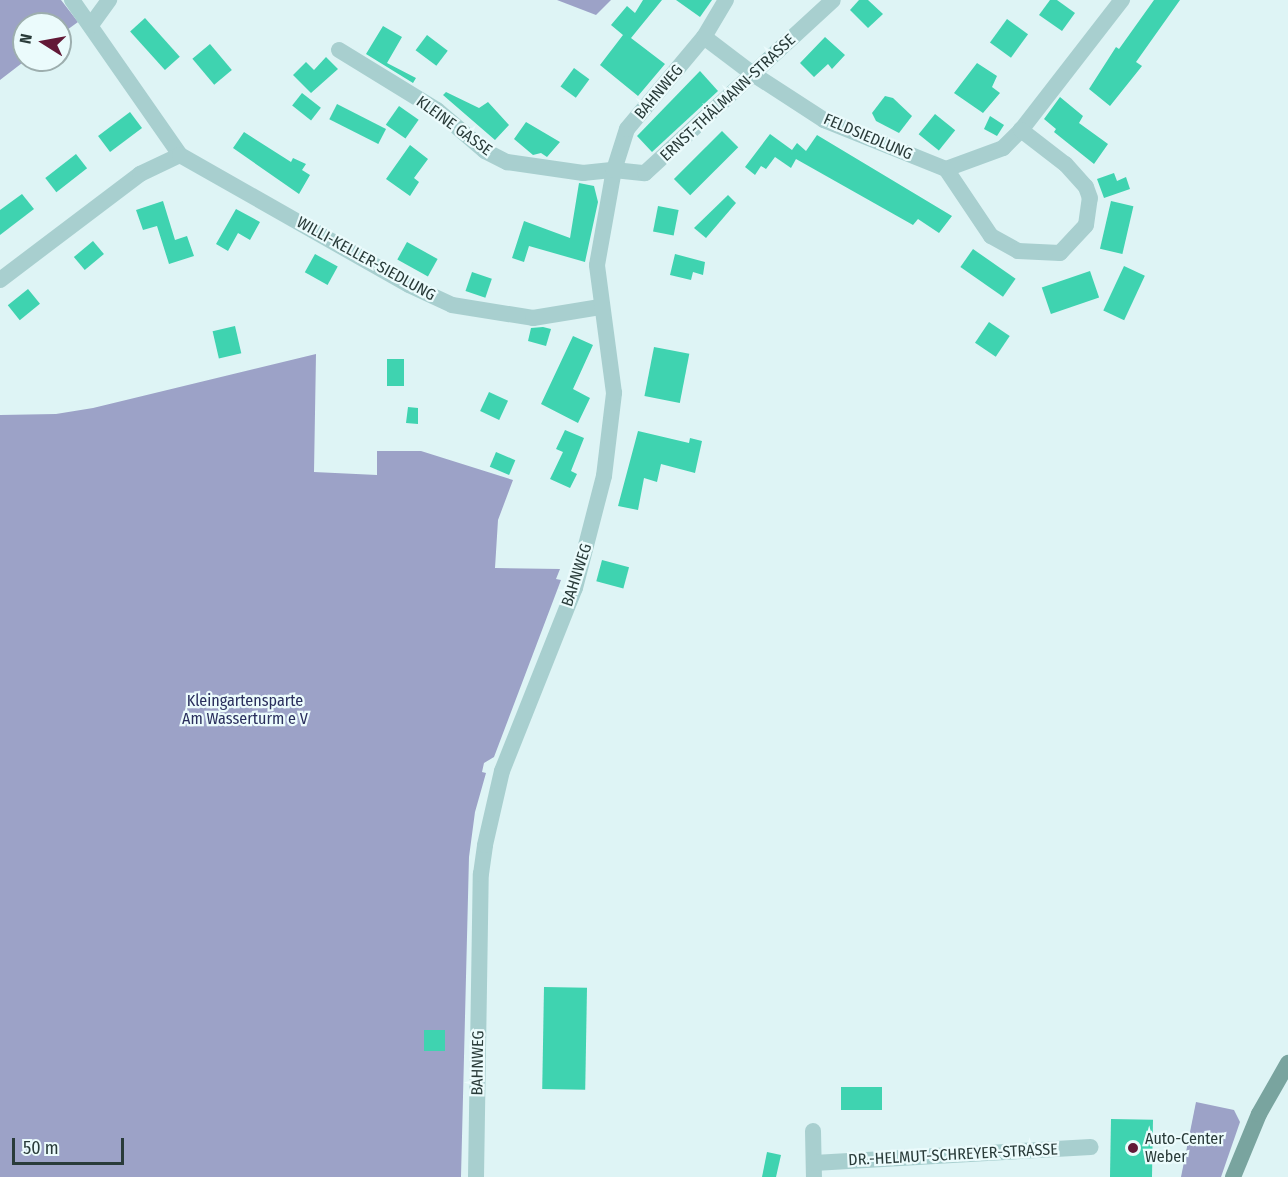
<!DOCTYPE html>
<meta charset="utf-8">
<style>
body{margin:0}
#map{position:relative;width:1288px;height:1177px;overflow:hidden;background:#def4f5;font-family:"Fira Sans Condensed",sans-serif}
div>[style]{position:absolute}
.green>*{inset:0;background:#9ca2c7}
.building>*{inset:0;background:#3fd3b0;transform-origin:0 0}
.minor>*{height:16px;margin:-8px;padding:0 8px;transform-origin:8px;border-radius:8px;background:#a8cfcf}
.secondary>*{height:16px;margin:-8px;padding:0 8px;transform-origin:8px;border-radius:8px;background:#79a49f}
.dots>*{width:16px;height:16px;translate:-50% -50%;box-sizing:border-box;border:3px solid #ebfbfc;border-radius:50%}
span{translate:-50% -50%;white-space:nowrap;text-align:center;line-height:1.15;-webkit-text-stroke:4.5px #ebfbfc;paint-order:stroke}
.street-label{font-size:16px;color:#293b39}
.park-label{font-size:16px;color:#2a2f5d}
.poi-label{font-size:16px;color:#293b39}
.left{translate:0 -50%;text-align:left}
.north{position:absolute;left:12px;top:12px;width:60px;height:60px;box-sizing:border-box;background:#ebfbfc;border:2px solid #9daeae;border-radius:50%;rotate:281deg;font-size:16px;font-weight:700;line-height:24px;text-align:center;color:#293b39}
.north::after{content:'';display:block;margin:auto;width:21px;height:27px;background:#621937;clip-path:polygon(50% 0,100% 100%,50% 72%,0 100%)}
.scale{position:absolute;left:12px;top:1138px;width:112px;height:27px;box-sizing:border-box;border:3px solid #293b39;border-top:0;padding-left:8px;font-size:18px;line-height:21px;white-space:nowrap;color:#293b39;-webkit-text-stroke:4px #ebfbfc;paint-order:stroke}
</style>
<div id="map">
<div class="green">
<i style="clip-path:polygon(0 0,61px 0,78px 22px,60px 35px,60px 24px,24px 24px,26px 60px,0 80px)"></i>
<i style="clip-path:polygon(557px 0,611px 0,596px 15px)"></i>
<i style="clip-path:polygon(316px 354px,314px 472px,377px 475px,377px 451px,421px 451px,513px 480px,498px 520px,495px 568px,560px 569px,556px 579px,561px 580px,494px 757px,484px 763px,482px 772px,486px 773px,475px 812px,469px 857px,461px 1177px,0 1177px,0 415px,56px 414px,93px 408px)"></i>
<i style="clip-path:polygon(1196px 1102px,1234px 1110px,1240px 1122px,1221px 1177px,1181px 1177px)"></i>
</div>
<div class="building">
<i style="clip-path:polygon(643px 0,662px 0,631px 38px,665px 64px,638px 96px,600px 65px,623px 35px,611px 25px,627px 6px,635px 13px)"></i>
<i style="clip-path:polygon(676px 0,712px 0,700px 17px)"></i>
<i style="clip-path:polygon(859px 0,868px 0,883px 14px,868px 28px,850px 10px)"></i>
<i style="clip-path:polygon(1050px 0,1057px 0,1075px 13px,1062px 31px,1039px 15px)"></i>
<i style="clip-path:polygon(1154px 0,1180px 0,1136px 62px,1142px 66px,1110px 106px,1089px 89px,1116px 47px,1119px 49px)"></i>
<i style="left:145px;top:18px;width:52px;height:20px;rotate:48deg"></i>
<i style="left:1007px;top:19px;width:26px;height:29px;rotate:36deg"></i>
<i style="clip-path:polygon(383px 26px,402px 37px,387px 63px,416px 78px,413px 83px,366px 54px)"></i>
<i style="left:427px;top:35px;width:26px;height:19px;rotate:37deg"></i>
<i style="clip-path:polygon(825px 37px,845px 55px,832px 69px,828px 64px,814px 77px,800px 63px)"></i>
<i style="left:210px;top:44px;width:34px;height:23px;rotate:50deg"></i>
<i style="clip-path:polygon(326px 57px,338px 69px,311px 93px,293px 75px,306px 62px,314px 70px)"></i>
<i style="clip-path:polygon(977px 63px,997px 76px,992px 87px,1000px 93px,983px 113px,954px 93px)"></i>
<i style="left:574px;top:68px;width:19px;height:23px;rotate:36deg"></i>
<i style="clip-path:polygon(700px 71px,718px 91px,652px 152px,637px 136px)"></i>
<i style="clip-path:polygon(446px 92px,479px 108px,488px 102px,509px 125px,495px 140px,443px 95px)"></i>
<i style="left:302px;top:93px;width:24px;height:16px;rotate:38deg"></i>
<i style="clip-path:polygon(885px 96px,893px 98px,912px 116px,899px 133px,876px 121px,872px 113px)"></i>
<i style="clip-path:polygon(1060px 97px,1083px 116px,1079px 123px,1108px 144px,1094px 164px,1054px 132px,1056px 129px,1044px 119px)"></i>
<i style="left:337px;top:104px;width:55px;height:17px;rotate:27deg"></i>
<i style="left:399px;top:106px;width:24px;height:23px;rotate:35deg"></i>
<i style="left:130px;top:112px;width:20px;height:40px;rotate:53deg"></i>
<i style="left:935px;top:114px;width:26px;height:26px;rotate:39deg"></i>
<i style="clip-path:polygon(990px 116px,1004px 125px,997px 136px,984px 129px)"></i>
<i style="clip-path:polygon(526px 122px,560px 142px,547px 157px,541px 153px,533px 155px,514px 139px)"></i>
<i style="left:722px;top:131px;width:23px;height:68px;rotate:45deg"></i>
<i style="clip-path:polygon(244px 132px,291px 162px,293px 158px,306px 164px,302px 170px,310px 175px,299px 194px,233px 148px)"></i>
<i style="clip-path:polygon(770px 134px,792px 150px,797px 143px,806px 151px,817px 135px,952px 216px,939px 233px,918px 219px,913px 225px,796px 159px,791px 168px,775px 157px,766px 169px,761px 166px,755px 175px,745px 167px)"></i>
<i style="clip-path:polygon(410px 145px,428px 159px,414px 178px,419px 182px,410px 196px,386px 179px)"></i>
<i style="left:76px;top:154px;width:18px;height:39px;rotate:52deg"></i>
<i style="clip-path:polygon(1114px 173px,1117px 181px,1126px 177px,1130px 189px,1104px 198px,1097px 179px)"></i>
<i style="clip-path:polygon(579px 183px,594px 186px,598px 202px,585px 262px,529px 246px,524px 262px,512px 258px,524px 221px,570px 238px)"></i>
<i style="clip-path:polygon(22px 194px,34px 209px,0 235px,0 210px)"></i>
<i style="clip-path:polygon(728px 195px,736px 203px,706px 238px,694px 228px)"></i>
<i style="clip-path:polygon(163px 201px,175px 240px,187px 236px,194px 256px,169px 264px,157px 226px,143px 230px,136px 210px)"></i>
<i style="left:1111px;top:201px;width:23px;height:49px;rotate:13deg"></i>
<i style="left:658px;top:206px;width:21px;height:26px;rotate:11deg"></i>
<i style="clip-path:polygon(236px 209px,260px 222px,250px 240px,238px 233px,228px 251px,216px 244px)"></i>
<i style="left:93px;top:241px;width:17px;height:25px;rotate:50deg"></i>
<i style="left:407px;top:242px;width:35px;height:20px;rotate:29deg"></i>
<i style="left:973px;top:249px;width:52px;height:22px;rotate:35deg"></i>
<i style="left:315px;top:254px;width:26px;height:21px;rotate:29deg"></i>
<i style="clip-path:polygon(675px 254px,705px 262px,703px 275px,693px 272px,691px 280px,670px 275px)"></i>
<i style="left:1124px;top:266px;width:23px;height:49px;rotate:25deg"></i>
<i style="left:1090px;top:271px;width:28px;height:51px;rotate:71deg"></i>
<i style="left:472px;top:272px;width:21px;height:20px;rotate:19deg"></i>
<i style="left:28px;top:289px;width:19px;height:26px;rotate:51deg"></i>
<i style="left:989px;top:322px;width:25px;height:25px;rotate:34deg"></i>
<i style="left:235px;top:326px;width:28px;height:23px;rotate:77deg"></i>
<i style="clip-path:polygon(543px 327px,551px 329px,546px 346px,528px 341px,531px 328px)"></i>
<i style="clip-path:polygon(573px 336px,593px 345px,573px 389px,590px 398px,578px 423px,541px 404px)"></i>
<i style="left:654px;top:347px;width:36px;height:50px;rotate:11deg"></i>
<i style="left:387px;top:359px;width:17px;height:27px"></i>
<i style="left:489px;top:392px;width:21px;height:21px;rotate:25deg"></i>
<i style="clip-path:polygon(408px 407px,418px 408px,418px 424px,406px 423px)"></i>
<i style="clip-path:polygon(565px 430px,584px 438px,571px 471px,577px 474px,570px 488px,550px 479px,563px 452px,556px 449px)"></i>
<i style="clip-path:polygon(638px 431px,689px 443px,690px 438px,702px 441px,695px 473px,661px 464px,657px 482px,644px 478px,638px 510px,618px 506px)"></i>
<i style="left:496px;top:452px;width:21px;height:16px;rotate:23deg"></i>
<i style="left:602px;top:560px;width:28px;height:22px;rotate:15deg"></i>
<i style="left:544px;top:987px;width:43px;height:102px;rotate:1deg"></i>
<i style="left:424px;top:1030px;width:21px;height:21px"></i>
<i style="left:841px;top:1087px;width:41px;height:23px"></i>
<i style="left:1111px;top:1119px;width:42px;height:58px;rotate:1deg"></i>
<i style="clip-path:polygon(767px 1152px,781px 1155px,776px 1177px,762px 1177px)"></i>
</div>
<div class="minor">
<i style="left:72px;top:0;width:189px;rotate:55.1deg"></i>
<i style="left:91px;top:25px;width:31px;rotate:-54deg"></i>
<i style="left:704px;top:37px;width:61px;rotate:37.1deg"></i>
<i style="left:753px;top:74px;width:85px;rotate:32.9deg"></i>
<i style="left:824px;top:120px;width:131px;rotate:21.9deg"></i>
<i style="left:946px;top:169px;width:61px;rotate:-20.2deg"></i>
<i style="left:1003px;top:148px;width:25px;rotate:-45deg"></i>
<i style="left:1021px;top:130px;width:165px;rotate:-52.2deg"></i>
<i style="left:339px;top:50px;width:115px;rotate:31.5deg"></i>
<i style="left:437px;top:110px;width:63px;rotate:40.5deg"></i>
<i style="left:485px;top:151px;width:25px;rotate:27deg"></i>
<i style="left:507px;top:162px;width:77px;rotate:8.2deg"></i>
<i style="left:583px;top:173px;width:31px;rotate:-6deg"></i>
<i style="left:614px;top:170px;width:31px;rotate:6deg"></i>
<i style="left:645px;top:173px;width:255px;rotate:-42.6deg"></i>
<i style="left:946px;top:169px;width:81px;rotate:56.1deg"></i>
<i style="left:991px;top:236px;width:31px;rotate:29deg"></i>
<i style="left:1018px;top:251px;width:42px;rotate:2.7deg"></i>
<i style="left:1060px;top:253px;width:38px;rotate:-47deg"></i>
<i style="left:1086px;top:225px;width:27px;rotate:-82deg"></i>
<i style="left:1090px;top:198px;width:12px;rotate:-110deg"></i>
<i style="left:1086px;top:187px;width:31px;rotate:-132deg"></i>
<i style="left:1065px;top:164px;width:56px;rotate:-142.3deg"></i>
<i style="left:0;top:280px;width:176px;rotate:-37.1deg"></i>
<i style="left:140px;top:174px;width:44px;rotate:-25.4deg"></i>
<i style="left:180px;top:155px;width:263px;rotate:29.6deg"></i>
<i style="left:409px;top:285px;width:47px;rotate:24.9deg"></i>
<i style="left:452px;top:305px;width:82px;rotate:9.1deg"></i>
<i style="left:533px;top:318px;width:68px;rotate:-9.3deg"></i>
<i style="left:813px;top:1131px;width:46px;rotate:88.8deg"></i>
<i style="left:814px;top:1163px;width:277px;rotate:-3.3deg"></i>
<i style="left:476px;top:1177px;width:303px;rotate:-89.1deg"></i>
<i style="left:481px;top:874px;width:29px;rotate:-82deg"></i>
<i style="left:485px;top:845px;width:76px;rotate:-77.1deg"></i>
<i style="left:502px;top:771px;width:197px;rotate:-68.3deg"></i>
<i style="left:575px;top:588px;width:116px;rotate:-75.5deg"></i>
<i style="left:604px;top:476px;width:84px;rotate:-83.1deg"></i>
<i style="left:614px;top:393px;width:129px;rotate:-97.6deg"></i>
<i style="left:597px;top:265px;width:97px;rotate:-79.9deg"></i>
<i style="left:614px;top:170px;width:43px;rotate:-72.4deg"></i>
<i style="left:627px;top:129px;width:120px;rotate:-50.1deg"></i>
<i style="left:704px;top:37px;width:43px;rotate:-59.3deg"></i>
</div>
<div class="secondary">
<i style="left:1233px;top:1177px;width:68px;rotate:-67.6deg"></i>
<i style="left:1259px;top:1114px;width:59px;rotate:-60.4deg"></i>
</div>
<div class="dots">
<i style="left:1133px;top:1148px;background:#621937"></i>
</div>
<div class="street-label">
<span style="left:659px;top:92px;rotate:-50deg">BAHNWEG</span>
<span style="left:728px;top:98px;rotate:-43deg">ERNST-THÄLMANN-STRASSE</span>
<span style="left:454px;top:126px;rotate:36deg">KLEINE GASSE</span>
<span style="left:868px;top:137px;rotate:23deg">FELDSIEDLUNG</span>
<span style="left:366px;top:259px;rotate:29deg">WILLI-KELLER-SIEDLUNG</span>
<span style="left:577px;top:575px;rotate:-72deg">BAHNWEG</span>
<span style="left:478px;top:1063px;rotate:-89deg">BAHNWEG</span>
<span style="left:953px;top:1155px;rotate:-3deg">DR.-HELMUT-SCHREYER-STRASSE</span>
</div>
<div class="park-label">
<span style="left:245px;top:710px">Kleingartensparte<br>Am Wasserturm e V</span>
</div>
<div class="poi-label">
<span class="left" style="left:1145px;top:1148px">Auto-Center<br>Weber</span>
</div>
<div class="north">N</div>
<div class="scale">50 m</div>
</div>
